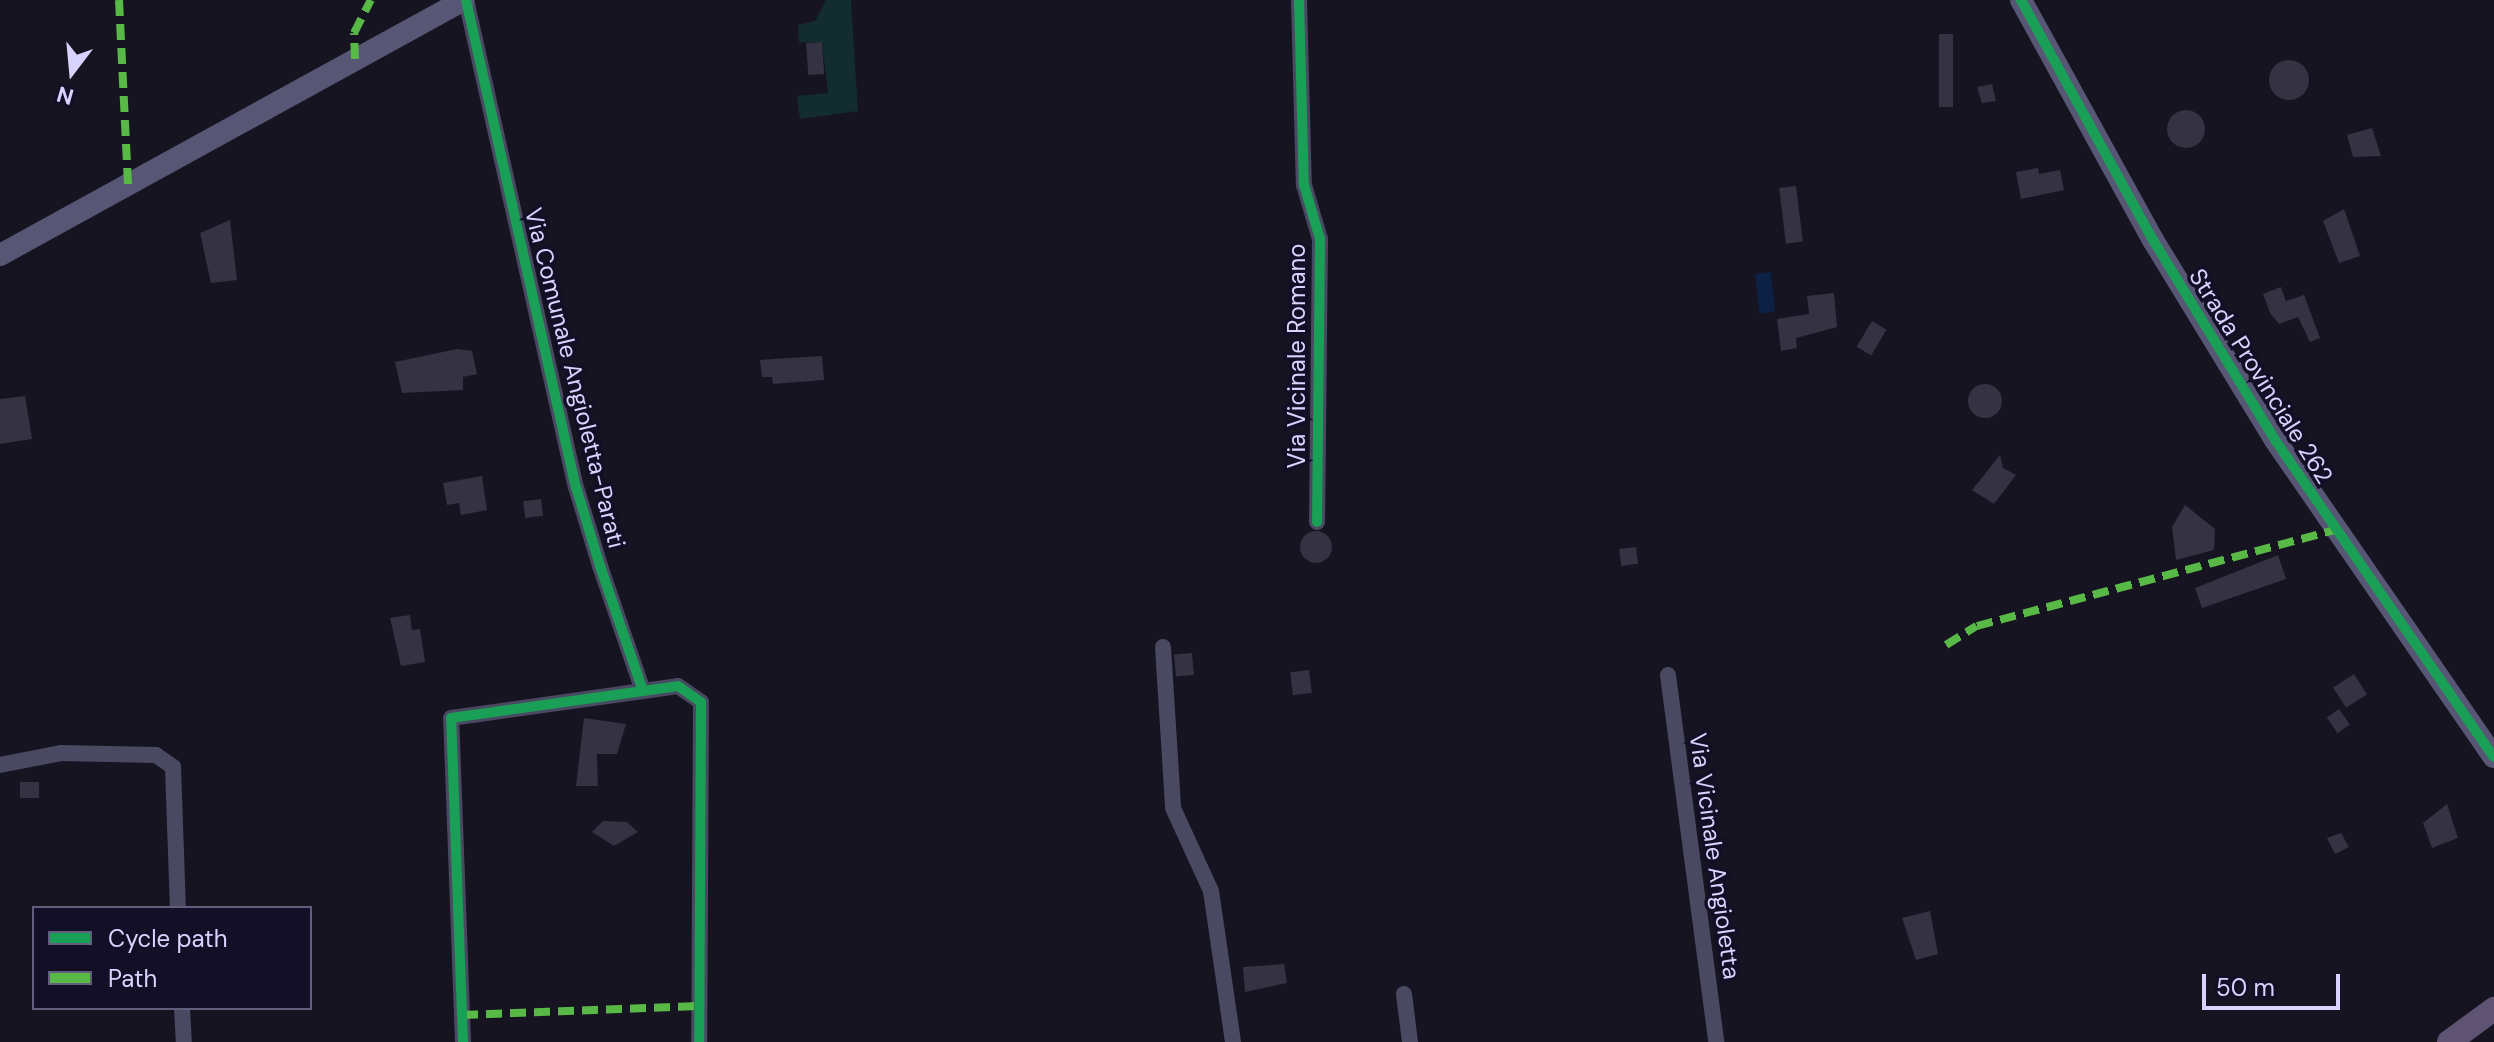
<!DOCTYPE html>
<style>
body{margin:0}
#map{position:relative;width:2494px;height:1042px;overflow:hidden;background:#161421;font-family:"DM Sans",sans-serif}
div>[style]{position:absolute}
.green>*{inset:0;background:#132c2d}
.water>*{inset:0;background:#0d2144;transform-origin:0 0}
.building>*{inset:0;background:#343243;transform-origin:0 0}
.round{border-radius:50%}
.street>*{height:16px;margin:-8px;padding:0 8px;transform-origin:8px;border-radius:8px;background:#4a4962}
.secondary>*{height:22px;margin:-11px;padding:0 11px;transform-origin:11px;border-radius:11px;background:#575674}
.primary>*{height:24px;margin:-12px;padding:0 12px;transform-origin:12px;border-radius:12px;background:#5e5373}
.quiet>*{height:8px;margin-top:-4px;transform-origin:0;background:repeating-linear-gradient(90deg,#58b947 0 16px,transparent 0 24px)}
.cycleway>*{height:10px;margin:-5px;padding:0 5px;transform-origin:5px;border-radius:5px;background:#1a9f57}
span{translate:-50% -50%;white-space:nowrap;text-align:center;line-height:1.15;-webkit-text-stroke:7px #130f26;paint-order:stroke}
.street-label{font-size:24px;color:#d9d4ff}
.legend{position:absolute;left:32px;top:906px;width:280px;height:104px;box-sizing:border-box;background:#130f26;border:2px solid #625e7d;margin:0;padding:10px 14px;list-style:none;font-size:24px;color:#d9d4ff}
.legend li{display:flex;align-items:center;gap:16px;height:40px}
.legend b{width:40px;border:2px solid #625e7d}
.north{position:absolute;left:32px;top:32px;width:80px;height:80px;-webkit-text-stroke:6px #130f26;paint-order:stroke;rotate:196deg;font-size:22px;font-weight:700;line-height:32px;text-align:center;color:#d9d4ff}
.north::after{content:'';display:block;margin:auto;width:28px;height:36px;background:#d9d4ff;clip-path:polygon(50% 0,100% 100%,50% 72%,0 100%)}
.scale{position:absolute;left:2202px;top:974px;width:138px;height:36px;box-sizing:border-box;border:4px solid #d9d4ff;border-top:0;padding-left:10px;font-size:24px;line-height:28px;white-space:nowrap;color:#d9d4ff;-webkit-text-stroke:6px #130f26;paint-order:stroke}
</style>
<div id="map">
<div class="green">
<i style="clip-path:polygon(826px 0,851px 0,858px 111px,800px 119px,797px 96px,828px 93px,822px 42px,799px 42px,798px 25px,815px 21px)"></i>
</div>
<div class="water">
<i style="left:1771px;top:272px;width:40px;height:16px;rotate:84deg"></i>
</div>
<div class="building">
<i style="left:1939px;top:34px;width:14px;height:73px"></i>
<i style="left:822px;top:42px;width:32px;height:16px;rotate:86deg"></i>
<i class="round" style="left:2269px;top:60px;width:40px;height:40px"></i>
<i style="clip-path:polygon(1992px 84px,1996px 101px,1982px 103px,1977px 87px)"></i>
<i class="round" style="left:2167px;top:110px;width:38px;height:38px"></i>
<i style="clip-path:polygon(2372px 128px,2381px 156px,2353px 157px,2347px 135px)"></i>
<i style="clip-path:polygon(2038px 168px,2039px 174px,2060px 170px,2064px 190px,2021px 199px,2016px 172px)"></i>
<i style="left:1796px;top:186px;width:56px;height:17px;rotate:83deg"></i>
<i style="clip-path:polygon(2344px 209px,2360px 256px,2339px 263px,2323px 221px)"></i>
<i style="clip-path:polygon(230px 220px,237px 280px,211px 283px,200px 233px)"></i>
<i style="clip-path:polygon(2281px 287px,2286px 301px,2304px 295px,2320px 338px,2310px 342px,2298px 317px,2279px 324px,2270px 313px,2263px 294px)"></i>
<i style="clip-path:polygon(1834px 293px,1837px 327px,1796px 338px,1797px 348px,1781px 351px,1777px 319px,1809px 314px,1807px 296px)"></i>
<i style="left:1872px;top:321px;width:17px;height:30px;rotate:31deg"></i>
<i style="clip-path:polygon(457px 349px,472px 351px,477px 374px,463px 377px,463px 390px,402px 393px,395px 362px)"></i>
<i style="clip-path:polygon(822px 356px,824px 380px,773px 384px,772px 377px,762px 377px,760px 360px)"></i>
<i class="round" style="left:1968px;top:384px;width:34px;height:34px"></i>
<i style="clip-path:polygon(25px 396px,32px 439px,0 444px,0 399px)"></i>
<i style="clip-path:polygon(2000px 455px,2003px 468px,2016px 475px,1994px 504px,1972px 490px)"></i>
<i style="clip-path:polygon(482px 476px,487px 510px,461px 515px,459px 503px,447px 505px,443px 483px)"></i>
<i style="left:541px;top:499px;width:17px;height:18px;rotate:83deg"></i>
<i style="clip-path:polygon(2185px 505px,2215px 529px,2214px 550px,2176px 560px,2172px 527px)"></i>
<i class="round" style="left:1300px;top:531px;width:32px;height:32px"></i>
<i style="left:1636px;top:547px;width:17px;height:17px;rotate:83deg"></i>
<i style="clip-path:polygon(2278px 555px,2286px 579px,2202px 608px,2195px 588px)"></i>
<i style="clip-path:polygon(410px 615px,412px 630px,420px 629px,425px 662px,401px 666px,390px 618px)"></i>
<i style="left:1192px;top:653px;width:22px;height:18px;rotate:85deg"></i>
<i style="left:1309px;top:670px;width:23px;height:19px;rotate:83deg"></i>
<i style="left:2354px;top:674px;width:24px;height:25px;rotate:57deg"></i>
<i style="left:2339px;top:709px;width:19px;height:15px;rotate:55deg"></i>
<i style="clip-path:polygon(584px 718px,626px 724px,617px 754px,597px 754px,598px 786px,576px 786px)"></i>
<i style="left:20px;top:782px;width:19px;height:16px"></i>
<i style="clip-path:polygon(2447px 804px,2458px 838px,2432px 848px,2423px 823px)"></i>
<i style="clip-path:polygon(603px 821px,627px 822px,638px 832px,614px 846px,592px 832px)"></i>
<i style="clip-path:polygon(2341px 833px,2349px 847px,2335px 854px,2327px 838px)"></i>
<i style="clip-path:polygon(1930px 911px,1938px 954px,1916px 960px,1902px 918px)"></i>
<i style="clip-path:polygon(1284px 964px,1287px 983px,1245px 992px,1243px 967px)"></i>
</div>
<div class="street">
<i style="left:466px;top:0;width:499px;rotate:77.3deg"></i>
<i style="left:576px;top:487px;width:83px;rotate:73.1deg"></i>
<i style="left:600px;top:566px;width:132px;rotate:71deg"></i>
<i style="left:643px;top:691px;width:35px;rotate:-8deg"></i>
<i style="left:678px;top:686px;width:28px;rotate:35deg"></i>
<i style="left:701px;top:702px;width:340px;rotate:90.3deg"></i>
<i style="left:1299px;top:0;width:185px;rotate:88.5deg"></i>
<i style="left:1304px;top:185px;width:56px;rotate:73.5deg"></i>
<i style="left:1320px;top:239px;width:283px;rotate:90.6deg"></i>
<i style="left:1163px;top:647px;width:161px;rotate:86.4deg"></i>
<i style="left:1173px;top:808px;width:91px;rotate:65.4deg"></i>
<i style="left:1211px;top:891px;width:153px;rotate:81.7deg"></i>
<i style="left:1668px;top:675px;width:370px;rotate:82.5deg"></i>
<i style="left:0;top:765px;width:62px;rotate:-11.1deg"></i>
<i style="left:61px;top:753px;width:95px;rotate:1.2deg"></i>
<i style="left:156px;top:755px;width:21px;rotate:35deg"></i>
<i style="left:173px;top:767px;width:141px;rotate:88deg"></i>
<i style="left:1404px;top:994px;width:48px;rotate:82.9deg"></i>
<i style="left:182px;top:1008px;width:34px;rotate:87deg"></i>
<i style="left:463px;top:1042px;width:324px;rotate:-92.1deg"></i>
<i style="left:451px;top:718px;width:194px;rotate:-8deg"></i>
</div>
<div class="secondary">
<i style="left:2021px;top:0;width:274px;rotate:61.2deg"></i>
<i style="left:2153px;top:240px;width:234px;rotate:58.6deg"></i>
<i style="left:2275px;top:440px;width:385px;rotate:55.4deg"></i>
<i style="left:0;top:255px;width:529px;rotate:-28.79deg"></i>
</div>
<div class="primary">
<i style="left:2449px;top:1042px;width:56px;rotate:-36.3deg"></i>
</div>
<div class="quiet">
<i style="left:119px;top:0;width:186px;rotate:87.2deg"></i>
<i style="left:355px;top:59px;width:26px;rotate:-92deg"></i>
<i style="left:354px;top:33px;width:37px;rotate:-63deg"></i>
<i style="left:1946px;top:645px;width:36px;rotate:-32deg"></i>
<i style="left:1977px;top:626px;width:372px;rotate:-15deg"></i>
<i style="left:462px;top:1015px;width:237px;rotate:-2.2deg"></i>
</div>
<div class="cycleway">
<i style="left:466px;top:0;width:499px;rotate:77.3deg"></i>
<i style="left:576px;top:487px;width:83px;rotate:73.1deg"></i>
<i style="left:600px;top:566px;width:132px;rotate:71deg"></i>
<i style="left:643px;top:691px;width:35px;rotate:-8deg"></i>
<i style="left:678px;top:686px;width:28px;rotate:35deg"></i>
<i style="left:701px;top:702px;width:340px;rotate:90.3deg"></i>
<i style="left:1299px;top:0;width:185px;rotate:88.5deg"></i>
<i style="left:1304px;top:185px;width:56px;rotate:73.5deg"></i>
<i style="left:1320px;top:239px;width:283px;rotate:90.6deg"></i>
<i style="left:2021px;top:0;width:274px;rotate:61.2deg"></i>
<i style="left:2153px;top:240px;width:234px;rotate:58.6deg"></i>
<i style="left:2275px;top:440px;width:385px;rotate:55.4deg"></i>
<i style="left:463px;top:1042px;width:324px;rotate:-92.1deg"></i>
<i style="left:451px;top:718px;width:194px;rotate:-8deg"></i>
</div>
<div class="street-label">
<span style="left:1297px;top:356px;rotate:-90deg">Via Vicinale Romano</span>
<span style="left:2261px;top:376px;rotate:58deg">Strada Provinciale 262</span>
<span style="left:575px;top:378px;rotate:76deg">Via Comunale Angioletta-Parati</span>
<span style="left:1715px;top:856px;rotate:82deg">Via Vicinale Angioletta</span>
</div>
<ul class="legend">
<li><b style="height:10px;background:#1a9f57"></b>Cycle path</li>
<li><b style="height:10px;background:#58b947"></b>Path</li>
</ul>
<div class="north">N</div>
<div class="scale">50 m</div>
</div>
